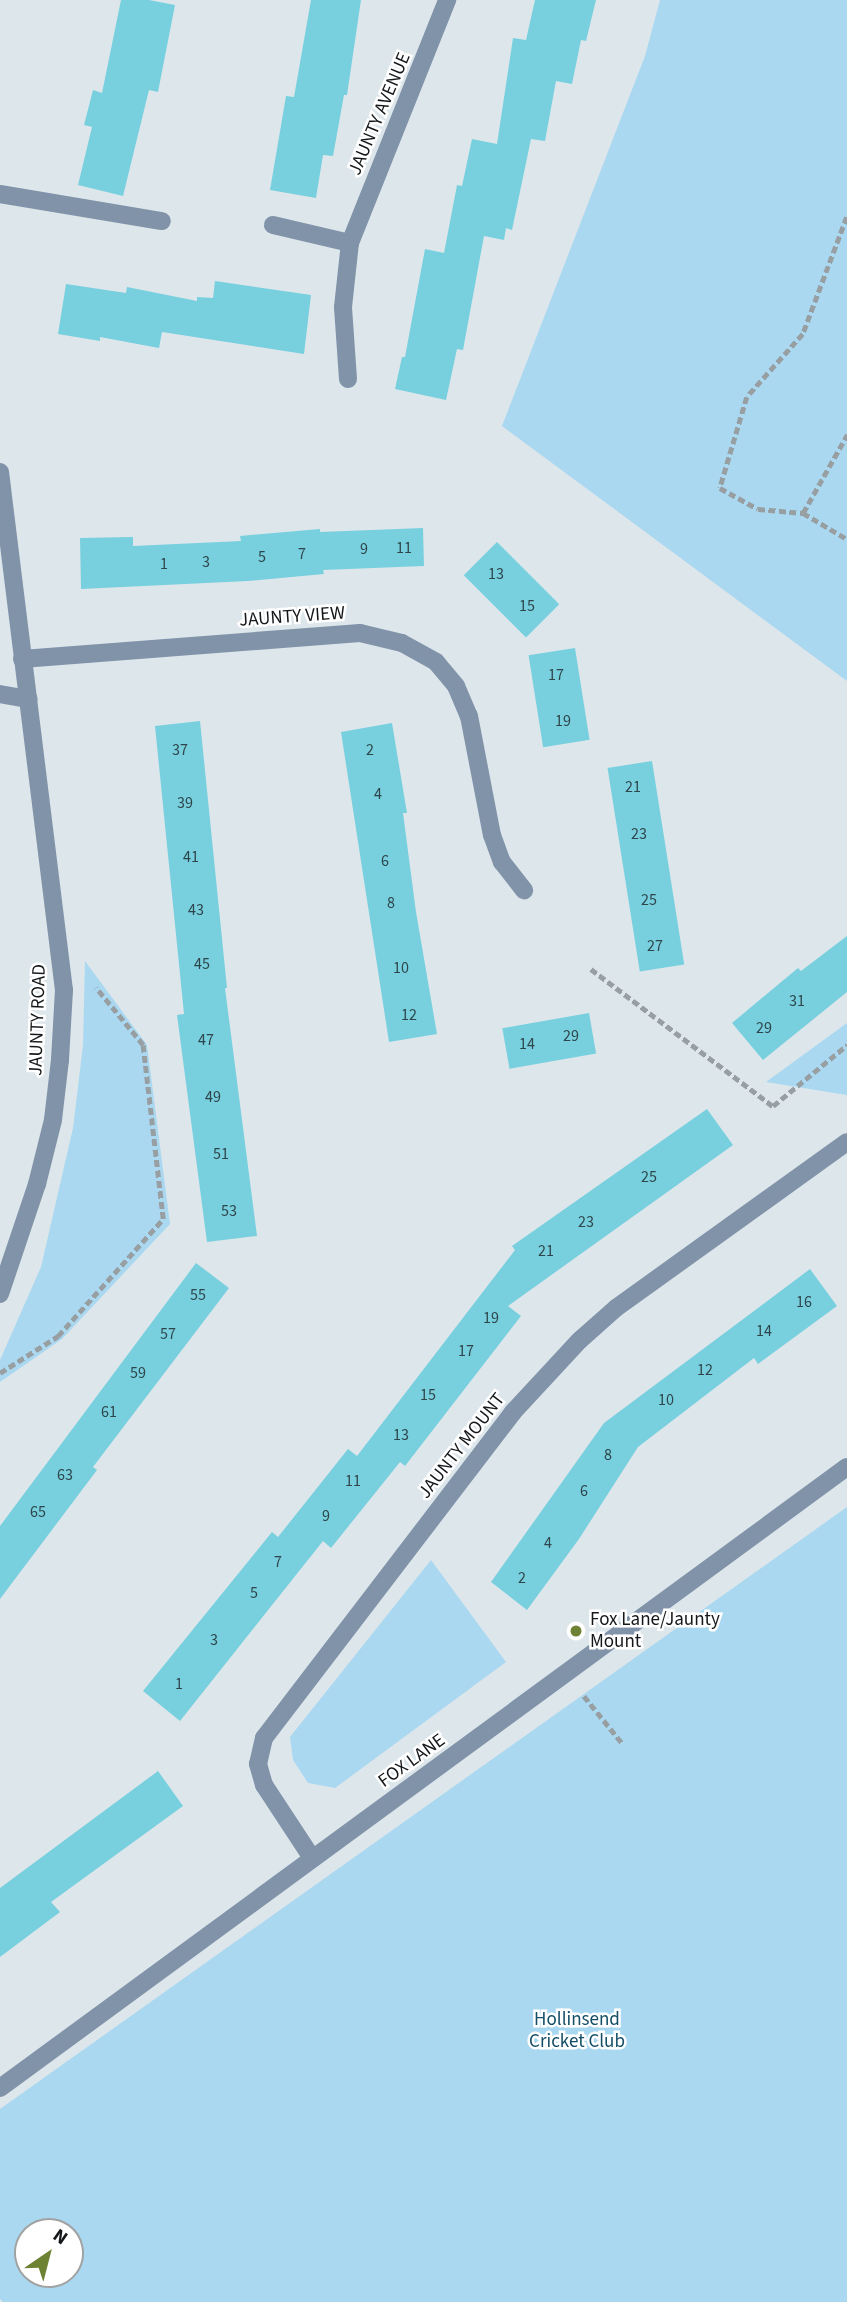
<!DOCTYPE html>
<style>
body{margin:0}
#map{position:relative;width:847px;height:2302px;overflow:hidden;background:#dde6eb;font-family:"Source Sans 3",sans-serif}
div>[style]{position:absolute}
.green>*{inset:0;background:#aad8f0}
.building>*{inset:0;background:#78d0df;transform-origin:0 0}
.path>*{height:4.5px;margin-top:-2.25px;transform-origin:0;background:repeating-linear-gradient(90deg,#989fa3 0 7px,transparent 0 10.5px)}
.minor>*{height:18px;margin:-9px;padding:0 9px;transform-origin:9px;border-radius:9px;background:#8193a9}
.dots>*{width:19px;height:19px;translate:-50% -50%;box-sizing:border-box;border:4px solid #fff;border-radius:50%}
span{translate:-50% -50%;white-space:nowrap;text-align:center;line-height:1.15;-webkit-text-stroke:5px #fff;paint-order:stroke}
.number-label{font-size:16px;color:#2e464b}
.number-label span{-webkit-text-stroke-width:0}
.street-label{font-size:19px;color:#15181a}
.poi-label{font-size:19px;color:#15181a}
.left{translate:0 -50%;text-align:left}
.park-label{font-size:19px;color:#144e66}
.north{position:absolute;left:14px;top:2218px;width:70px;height:70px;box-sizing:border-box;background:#fff;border:2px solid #a1a3a3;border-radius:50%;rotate:35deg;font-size:19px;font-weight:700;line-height:28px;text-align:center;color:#15181a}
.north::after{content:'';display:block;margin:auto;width:24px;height:32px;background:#6d8233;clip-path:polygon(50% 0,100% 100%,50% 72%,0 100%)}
</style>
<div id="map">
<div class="green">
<i style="clip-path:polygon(660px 0,847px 0,847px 681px,502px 426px,645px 56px)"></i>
<i style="clip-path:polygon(85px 961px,147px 1045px,170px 1224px,62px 1339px,0 1382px,0 1360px,41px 1267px,73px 1128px,83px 1045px)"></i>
<i style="clip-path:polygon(847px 1023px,847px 1095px,766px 1082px)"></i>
<i style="clip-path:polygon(evenodd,847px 1507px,847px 2302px,3px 2302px,0 2299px,0 2109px,847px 1507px,28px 2232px,70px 2232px,70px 2274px,28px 2274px,28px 2232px)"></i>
<i style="clip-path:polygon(431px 1560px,506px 1662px,335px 1788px,308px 1783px,293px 1760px,290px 1737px)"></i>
</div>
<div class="building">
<i style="clip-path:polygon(121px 0,149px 0,175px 5px,158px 92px,149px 90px,123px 196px,78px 185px,92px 127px,84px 125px,93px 90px,102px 93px)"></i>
<i style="clip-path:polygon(311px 0,361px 0,347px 95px,344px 95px,333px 156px,323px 155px,316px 198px,270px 190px,286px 96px,294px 97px)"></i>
<i style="clip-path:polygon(535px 0,596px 0,586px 41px,581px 40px,572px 84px,556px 81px,545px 141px,531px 139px,512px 230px,506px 228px,504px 240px,484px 236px,463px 350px,457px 349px,446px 400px,395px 389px,402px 357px,405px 357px,425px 249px,444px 253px,457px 185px,462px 186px,472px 139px,497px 144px,513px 38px,526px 40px)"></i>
<i style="clip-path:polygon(215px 281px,311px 295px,304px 354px,162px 332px,159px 348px,100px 337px,100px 341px,58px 334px,66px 284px,126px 293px,127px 287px,197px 301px,197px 297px,213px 298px)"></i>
<i style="clip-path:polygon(423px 528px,424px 566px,323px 570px,324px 574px,248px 581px,81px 589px,80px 538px,133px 537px,133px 546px,241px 541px,240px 536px,320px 529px,320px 532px)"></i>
<i style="left:497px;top:542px;width:88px;height:47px;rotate:45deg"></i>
<i style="left:575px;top:648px;width:93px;height:47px;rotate:81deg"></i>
<i style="clip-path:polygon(200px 721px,227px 988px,225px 988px,257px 1236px,207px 1242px,177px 1015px,184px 1014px,155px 726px)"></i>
<i style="clip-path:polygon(392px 723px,407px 813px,403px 813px,416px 912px,437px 1034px,389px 1042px,341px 732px)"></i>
<i style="left:652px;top:761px;width:206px;height:45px;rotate:81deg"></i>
<i style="clip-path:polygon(847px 936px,847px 992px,763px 1060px,732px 1023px,798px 968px,801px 971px)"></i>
<i style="left:589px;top:1013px;width:41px;height:88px;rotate:80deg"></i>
<i style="clip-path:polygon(707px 1109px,733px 1145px,508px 1306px,521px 1316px,405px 1466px,400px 1462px,331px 1548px,323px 1541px,180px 1721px,143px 1691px,272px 1532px,278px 1537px,348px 1449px,357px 1456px,515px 1250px,512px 1246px)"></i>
<i style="clip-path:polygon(196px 1263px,229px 1288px,93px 1467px,97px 1470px,0 1599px,0 1526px)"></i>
<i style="clip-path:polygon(810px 1269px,837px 1306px,758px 1364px,754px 1358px,638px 1447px,579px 1539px,527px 1610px,491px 1582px,604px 1423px)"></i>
<i style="clip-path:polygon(158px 1771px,183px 1806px,51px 1902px,60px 1912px,0 1957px,0 1888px)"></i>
</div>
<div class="path">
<i style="left:847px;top:217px;width:125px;rotate:110.6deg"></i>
<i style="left:803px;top:334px;width:84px;rotate:131.6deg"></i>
<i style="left:747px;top:397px;width:95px;rotate:106.5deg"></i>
<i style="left:720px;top:488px;width:43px;rotate:28.9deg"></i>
<i style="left:758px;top:509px;width:45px;rotate:5.1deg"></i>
<i style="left:803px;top:513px;width:51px;rotate:30.6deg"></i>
<i style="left:803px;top:513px;width:90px;rotate:-60.6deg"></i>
<i style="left:591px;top:969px;width:228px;rotate:37deg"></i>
<i style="left:773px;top:1106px;width:96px;rotate:-39.5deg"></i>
<i style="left:0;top:1373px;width:69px;rotate:-32.5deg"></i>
<i style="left:58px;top:1336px;width:157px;rotate:-48.1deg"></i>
<i style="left:163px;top:1219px;width:175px;rotate:-96.6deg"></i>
<i style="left:143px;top:1045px;width:74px;rotate:-129.5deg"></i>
<i style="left:584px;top:1696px;width:60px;rotate:51deg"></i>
</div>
<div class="minor">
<i style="left:0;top:194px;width:164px;rotate:9.5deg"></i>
<i style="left:273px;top:225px;width:79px;rotate:13.2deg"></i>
<i style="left:348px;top:379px;width:72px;rotate:-94deg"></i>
<i style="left:343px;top:307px;width:64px;rotate:-83.8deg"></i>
<i style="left:350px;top:243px;width:262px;rotate:-68.2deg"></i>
<i style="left:0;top:472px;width:522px;rotate:82.96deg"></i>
<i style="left:64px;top:990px;width:70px;rotate:93.3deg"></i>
<i style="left:60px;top:1060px;width:60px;rotate:96.7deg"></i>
<i style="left:53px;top:1120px;width:66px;rotate:104deg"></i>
<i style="left:37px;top:1184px;width:116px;rotate:108.6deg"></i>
<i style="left:22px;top:659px;width:339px;rotate:-4.4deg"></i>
<i style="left:360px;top:633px;width:43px;rotate:13.4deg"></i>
<i style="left:402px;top:643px;width:39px;rotate:29deg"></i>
<i style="left:436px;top:662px;width:31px;rotate:50deg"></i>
<i style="left:456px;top:686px;width:33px;rotate:67deg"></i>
<i style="left:469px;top:716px;width:121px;rotate:79.1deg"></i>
<i style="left:492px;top:835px;width:29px;rotate:70deg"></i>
<i style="left:502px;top:862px;width:36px;rotate:52deg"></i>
<i style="left:0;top:694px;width:29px;rotate:10deg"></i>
<i style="left:312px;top:1858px;width:87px;rotate:-123.3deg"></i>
<i style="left:264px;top:1785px;width:22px;rotate:-106deg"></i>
<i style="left:258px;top:1764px;width:27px;rotate:-77deg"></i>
<i style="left:264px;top:1738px;width:410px;rotate:-52.6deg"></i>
<i style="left:513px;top:1412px;width:98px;rotate:-47.1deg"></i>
<i style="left:580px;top:1340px;width:48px;rotate:-41.6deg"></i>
<i style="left:616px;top:1308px;width:284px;rotate:-35.7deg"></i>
<i style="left:0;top:2088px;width:1050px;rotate:-36.25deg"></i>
</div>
<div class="dots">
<i style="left:576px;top:1631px;background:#6d8233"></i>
</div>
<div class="number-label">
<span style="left:404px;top:548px">11</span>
<span style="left:364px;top:549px">9</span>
<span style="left:302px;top:554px">7</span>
<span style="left:262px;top:557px">5</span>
<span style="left:206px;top:562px">3</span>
<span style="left:164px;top:564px">1</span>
<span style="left:496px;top:574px">13</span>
<span style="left:527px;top:606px">15</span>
<span style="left:556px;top:675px">17</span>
<span style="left:563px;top:721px">19</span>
<span style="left:180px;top:750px">37</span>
<span style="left:370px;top:750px">2</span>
<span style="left:633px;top:787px">21</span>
<span style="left:378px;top:794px">4</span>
<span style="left:185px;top:803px">39</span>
<span style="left:639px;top:834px">23</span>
<span style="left:191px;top:857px">41</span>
<span style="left:385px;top:861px">6</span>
<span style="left:649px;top:900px">25</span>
<span style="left:391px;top:903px">8</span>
<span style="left:196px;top:910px">43</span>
<span style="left:655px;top:946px">27</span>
<span style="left:202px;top:964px">45</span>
<span style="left:401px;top:968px">10</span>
<span style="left:797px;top:1001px">31</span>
<span style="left:409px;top:1015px">12</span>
<span style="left:764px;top:1028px">29</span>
<span style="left:571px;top:1036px">29</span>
<span style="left:206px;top:1040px">47</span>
<span style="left:527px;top:1044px">14</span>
<span style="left:213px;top:1097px">49</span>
<span style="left:221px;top:1154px">51</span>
<span style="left:649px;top:1177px">25</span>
<span style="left:229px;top:1211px">53</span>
<span style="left:586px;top:1222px">23</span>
<span style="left:546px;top:1251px">21</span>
<span style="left:198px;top:1295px">55</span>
<span style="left:804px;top:1302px">16</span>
<span style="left:491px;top:1318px">19</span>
<span style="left:764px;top:1331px">14</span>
<span style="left:168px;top:1334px">57</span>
<span style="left:466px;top:1351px">17</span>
<span style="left:705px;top:1370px">12</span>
<span style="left:138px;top:1373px">59</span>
<span style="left:428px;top:1395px">15</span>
<span style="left:666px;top:1400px">10</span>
<span style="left:109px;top:1412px">61</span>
<span style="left:401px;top:1435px">13</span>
<span style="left:608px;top:1455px">8</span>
<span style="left:65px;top:1475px">63</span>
<span style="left:353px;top:1481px">11</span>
<span style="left:584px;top:1491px">6</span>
<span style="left:38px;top:1512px">65</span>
<span style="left:326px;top:1516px">9</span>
<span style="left:548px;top:1543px">4</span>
<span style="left:278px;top:1562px">7</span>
<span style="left:522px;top:1578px">2</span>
<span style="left:254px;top:1593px">5</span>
<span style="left:214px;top:1640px">3</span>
<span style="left:179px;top:1684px">1</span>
</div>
<div class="street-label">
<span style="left:380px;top:114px;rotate:-67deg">JAUNTY AVENUE</span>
<span style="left:292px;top:617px;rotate:-4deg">JAUNTY VIEW</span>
<span style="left:38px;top:1020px;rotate:-88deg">JAUNTY ROAD</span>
<span style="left:462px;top:1446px;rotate:-52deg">JAUNTY MOUNT</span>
<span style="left:412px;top:1761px;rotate:-36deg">FOX LANE</span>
</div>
<div class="poi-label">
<span class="left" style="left:590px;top:1631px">Fox Lane/Jaunty<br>Mount</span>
</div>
<div class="park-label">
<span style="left:577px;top:2031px">Hollinsend<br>Cricket Club</span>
</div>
<div class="north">N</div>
</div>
